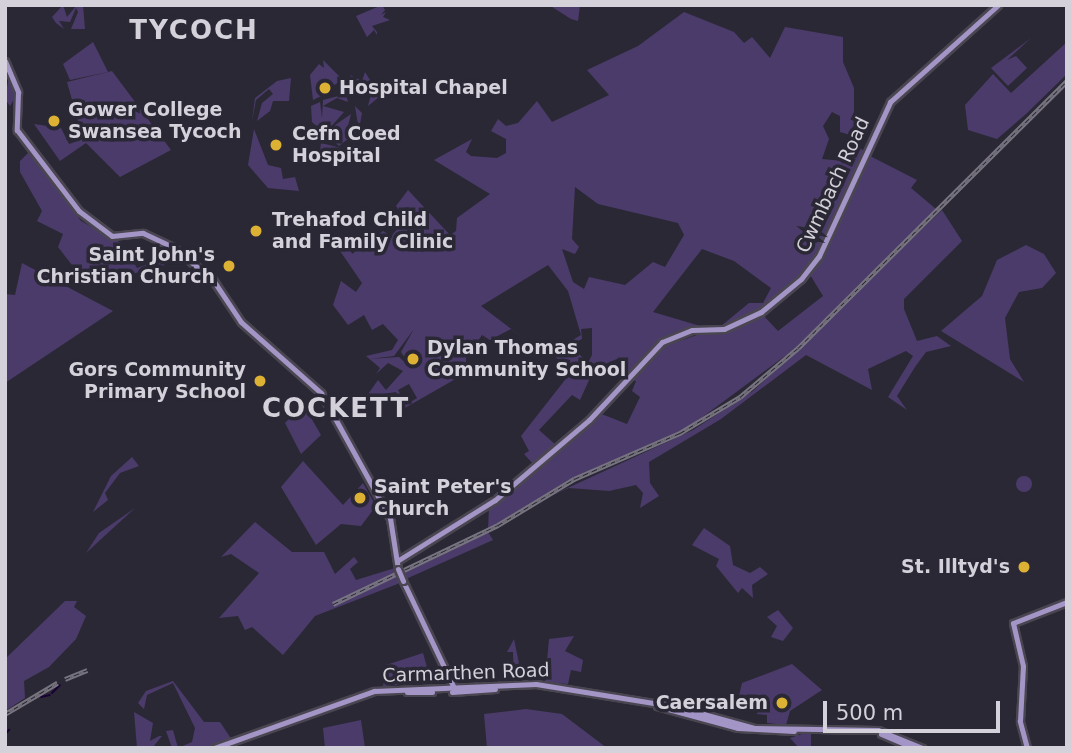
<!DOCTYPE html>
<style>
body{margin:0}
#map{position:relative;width:1072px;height:753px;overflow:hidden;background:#2b2835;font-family:"DejaVu Sans",sans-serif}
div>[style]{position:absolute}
.green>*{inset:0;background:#4b3b6a}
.round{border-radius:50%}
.stream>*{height:2px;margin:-1px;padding:0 1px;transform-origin:1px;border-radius:1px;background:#180035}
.roads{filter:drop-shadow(2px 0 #4a4651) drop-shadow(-2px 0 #4a4651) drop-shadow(0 2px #4a4651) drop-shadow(0 -2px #4a4651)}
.major>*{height:5px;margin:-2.5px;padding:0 2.5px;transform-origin:2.5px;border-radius:2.5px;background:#a495c7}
.rail>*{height:4.5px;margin-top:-2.25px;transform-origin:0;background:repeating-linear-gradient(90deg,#2b2835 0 5px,#787580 0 10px);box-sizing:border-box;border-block:2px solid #787580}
.bridges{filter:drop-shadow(2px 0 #4a4651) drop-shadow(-2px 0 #4a4651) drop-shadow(0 2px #4a4651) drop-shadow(0 -2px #4a4651)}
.major-bridge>*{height:5px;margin:-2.5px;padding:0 2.5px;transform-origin:2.5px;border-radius:2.5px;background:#a495c7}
.dots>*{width:19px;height:19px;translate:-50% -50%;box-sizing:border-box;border:4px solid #2b2835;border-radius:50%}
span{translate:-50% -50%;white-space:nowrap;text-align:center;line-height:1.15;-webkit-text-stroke:7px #2b2835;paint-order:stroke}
.poi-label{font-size:19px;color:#d4d1da;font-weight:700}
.left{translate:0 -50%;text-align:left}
.right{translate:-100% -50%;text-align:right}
.street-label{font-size:19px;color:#d4d1da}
.district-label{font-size:26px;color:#d4d1da;font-weight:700;letter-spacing:2px}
.frame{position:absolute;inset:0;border:7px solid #d4d1da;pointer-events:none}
.scale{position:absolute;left:823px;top:701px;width:177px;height:32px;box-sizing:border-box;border:4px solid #d4d1da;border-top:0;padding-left:9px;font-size:21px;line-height:24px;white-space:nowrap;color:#d4d1da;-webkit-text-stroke:5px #2b2835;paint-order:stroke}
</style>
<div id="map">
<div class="green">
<i style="clip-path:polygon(63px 5px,67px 17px,77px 5px,83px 5px,85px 29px,71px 29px,78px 12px,76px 8px,70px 22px,59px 21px,64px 29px,56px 23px,52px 17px)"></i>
<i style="clip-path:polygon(382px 5px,385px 10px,381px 15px,386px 12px,383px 17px,390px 20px,372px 26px,377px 32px,377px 35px,374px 30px,367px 37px,356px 16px)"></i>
<i style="clip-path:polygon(549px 5px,580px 5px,578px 21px,571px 19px)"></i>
<i style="clip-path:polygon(evenodd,684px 12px,734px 32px,744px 43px,752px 37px,770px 58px,785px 27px,843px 37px,843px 62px,854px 88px,854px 136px,840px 132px,840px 116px,832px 112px,823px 126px,829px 139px,822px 159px,843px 161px,859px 146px,865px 153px,818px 256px,801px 278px,760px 312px,721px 326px,749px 303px,763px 303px,771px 288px,734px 261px,702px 249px,653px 312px,707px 328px,658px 343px,622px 378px,619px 358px,594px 369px,580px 400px,572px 395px,539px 430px,557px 446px,534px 465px,524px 454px,529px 451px,521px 436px,572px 371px,551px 353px,581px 335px,568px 291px,548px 265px,481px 306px,526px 340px,511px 329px,490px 340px,482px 335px,466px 358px,466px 373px,403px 409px,396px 392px,366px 397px,378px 380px,386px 390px,403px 371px,388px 363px,376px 374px,380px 368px,366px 356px,392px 350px,398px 340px,383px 324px,372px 330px,364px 315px,348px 325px,333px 305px,341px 281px,356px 292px,362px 283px,338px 248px,349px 246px,352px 254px,383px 231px,391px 236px,406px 220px,396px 206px,408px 190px,450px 235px,456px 231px,457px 218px,490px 194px,434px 160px,472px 139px,466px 152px,471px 156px,497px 158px,506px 153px,506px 139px,491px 131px,498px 119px,506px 126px,518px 123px,537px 101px,552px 122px,609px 95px,587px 70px,638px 46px,684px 12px,575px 187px,598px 204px,678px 223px,684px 235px,665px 267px,653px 262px,625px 285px,589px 277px,584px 289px,573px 282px,562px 249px,575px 254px,579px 247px,572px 239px,575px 187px,684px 12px,592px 328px,592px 355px,588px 363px,570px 345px,582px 339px,581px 329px,592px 328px,684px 12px,414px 329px,401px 352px,412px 369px,399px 357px,369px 359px,394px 356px,414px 329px,684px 12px,409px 384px,417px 398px,406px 405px,398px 390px,409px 384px)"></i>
<i style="clip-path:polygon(1031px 38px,1007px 60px,1016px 56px,1027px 68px,1008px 86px,991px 68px)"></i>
<i style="clip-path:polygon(93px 42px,108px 72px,70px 80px,63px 64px)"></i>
<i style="clip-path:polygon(1067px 42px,1067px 74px,1026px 114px,997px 139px,968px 130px,965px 105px,993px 74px,1011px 93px)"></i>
<i style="clip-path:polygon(323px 60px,343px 80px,334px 85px,325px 80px,322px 88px,323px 80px,319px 91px,327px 93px,313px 100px,310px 75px,319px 64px,324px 68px)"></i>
<i style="clip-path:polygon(112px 71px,171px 150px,120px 177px,86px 143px,60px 161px,34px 124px,61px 128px,69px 144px,83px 139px,67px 82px)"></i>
<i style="clip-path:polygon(365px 72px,376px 90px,378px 98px,368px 106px,373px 87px,361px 82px,360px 94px,350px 75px,362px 81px)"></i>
<i style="clip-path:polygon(9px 76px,16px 96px,10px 106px,5px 99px)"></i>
<i style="clip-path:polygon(291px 78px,289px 101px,273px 101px,270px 111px,257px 121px,262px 103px,273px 94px,269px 89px,256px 100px,252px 121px,255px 98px,277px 81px)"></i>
<i style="clip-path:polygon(346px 94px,348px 102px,337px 98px,323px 106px,344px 112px,328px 130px,351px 114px,345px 138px,358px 125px,355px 106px,362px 113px,359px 130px,339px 146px,312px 122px,311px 106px,320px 102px,322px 118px,323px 100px)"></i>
<i style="clip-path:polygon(254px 129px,268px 165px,281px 168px,283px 179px,295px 177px,299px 191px,268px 188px,248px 165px)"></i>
<i style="clip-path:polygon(321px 143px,341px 148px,343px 151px,319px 161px)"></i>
<i style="clip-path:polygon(29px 152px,81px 221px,121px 243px,137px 268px,157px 261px,165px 265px,95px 284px,82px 278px,58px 247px,63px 234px,37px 221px,42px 211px,20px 172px,20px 161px)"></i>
<i style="clip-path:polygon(870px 156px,917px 180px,911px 188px,936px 209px,797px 347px,689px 427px,567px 481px,488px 529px,489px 508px,599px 413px,627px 424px,640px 397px,632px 391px,636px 381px,626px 378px,656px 349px,761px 313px,778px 331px,823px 296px,809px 273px)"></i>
<i style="clip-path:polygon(942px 210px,962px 241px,904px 299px,904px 309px,917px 341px,937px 336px,951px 346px,926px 352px,915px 367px,897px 396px,907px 410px,888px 397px,913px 356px,906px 351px,868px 369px,872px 390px,806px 355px,721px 419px,649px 462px,650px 483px,659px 496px,640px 508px,643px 493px,636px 485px,609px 491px,569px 488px,546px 498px,693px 430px,753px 391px)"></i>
<i style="clip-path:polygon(1026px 245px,1044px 254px,1056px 273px,1042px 288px,1019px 292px,1005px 318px,1010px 359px,1024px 382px,941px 331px,982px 296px,997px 260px)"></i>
<i style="clip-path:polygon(22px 263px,113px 311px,5px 383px,5px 294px,15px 295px)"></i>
<i style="clip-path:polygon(303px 404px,321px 435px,301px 454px,285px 423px)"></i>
<i style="clip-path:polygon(132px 457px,139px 466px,120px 473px,105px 493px,108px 500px,93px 512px,111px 476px)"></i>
<i style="clip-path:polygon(303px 461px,343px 505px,363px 483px,376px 506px,361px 526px,341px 524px,316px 545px,281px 487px)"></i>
<i class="round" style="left:1016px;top:476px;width:16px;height:16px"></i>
<i style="clip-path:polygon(135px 508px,86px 553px,99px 533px)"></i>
<i style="clip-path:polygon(255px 522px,292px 552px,324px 552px,335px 574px,354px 557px,358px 562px,350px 569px,356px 580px,395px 568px,400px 583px,315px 616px,283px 655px,252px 627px,245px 630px,238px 616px,219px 618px,259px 573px,231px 554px,221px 557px)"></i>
<i style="clip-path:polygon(704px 528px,730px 546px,733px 565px,750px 573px,760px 567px,768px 574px,752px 585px,753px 598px,742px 588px,738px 593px,716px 566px,719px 559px,692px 545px)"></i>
<i style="clip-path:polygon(488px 532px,493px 540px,406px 579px,404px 573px)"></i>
<i style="clip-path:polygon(65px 601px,77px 601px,74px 607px,86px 616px,76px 639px,49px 667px,24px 681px,25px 698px,5px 711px,5px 659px)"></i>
<i style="clip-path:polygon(778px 610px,793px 628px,783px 641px,771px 637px,777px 626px,767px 617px)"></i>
<i style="clip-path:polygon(574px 636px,565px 651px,583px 660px,581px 672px,571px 670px,568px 684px,545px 682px,549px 639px)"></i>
<i style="clip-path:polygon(514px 639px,521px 673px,514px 683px,513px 652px,507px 652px)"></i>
<i style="clip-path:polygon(423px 653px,430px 678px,444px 675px,444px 682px,383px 686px,386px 665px)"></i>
<i style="clip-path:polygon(792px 664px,822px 690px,790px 711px,786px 725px,767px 723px,767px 715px,757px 714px,759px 703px,738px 700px,742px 683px)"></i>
<i style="clip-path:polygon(173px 681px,204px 722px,220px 722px,232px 740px,202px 748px,172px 748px,166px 731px,173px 730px,178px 748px,192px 742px,195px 728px,173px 683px,147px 695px,144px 709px,138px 703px,146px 691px)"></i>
<i style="clip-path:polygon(526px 709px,562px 714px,607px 748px,487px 748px,484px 714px)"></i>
<i style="clip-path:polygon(134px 712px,153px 723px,150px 741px,159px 736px,162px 736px,153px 747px,137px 748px)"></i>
<i style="clip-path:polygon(361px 720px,365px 748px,325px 748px,323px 728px)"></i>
<i style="clip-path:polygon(811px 731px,811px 747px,832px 748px,799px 748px,790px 738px)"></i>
</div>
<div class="stream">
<i style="left:769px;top:5px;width:26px"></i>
<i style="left:52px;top:693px;width:11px;rotate:-45deg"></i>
<i style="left:41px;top:697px;width:9px;rotate:-13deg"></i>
<i style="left:5px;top:734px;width:6px;rotate:-45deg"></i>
</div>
<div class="roads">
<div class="major">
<i style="left:5px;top:61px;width:34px;rotate:67deg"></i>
<i style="left:18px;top:92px;width:38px;rotate:92deg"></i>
<i style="left:17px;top:130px;width:102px;rotate:52.6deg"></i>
<i style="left:79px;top:211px;width:41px;rotate:37.1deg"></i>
<i style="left:112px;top:236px;width:31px;rotate:-6deg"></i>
<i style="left:143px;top:233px;width:33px;rotate:25deg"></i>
<i style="left:173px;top:247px;width:52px;rotate:39.5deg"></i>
<i style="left:213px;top:280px;width:50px;rotate:56.3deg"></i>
<i style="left:241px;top:322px;width:107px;rotate:41.6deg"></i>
<i style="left:321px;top:393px;width:143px;rotate:61.1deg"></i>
<i style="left:390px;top:518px;width:52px;rotate:81.1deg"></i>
<i style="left:397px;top:561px;width:115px;rotate:-31.9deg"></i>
<i style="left:495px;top:500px;width:123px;rotate:-40.4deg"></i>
<i style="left:589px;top:420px;width:107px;rotate:-46.9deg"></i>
<i style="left:662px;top:342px;width:32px;rotate:-22deg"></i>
<i style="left:692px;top:330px;width:32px;rotate:-2deg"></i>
<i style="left:724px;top:329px;width:41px;rotate:-24.7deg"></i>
<i style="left:761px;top:312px;width:52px;rotate:-39.5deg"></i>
<i style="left:801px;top:279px;width:29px;rotate:-52deg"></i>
<i style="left:819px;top:256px;width:170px;rotate:-65.2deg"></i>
<i style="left:890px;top:102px;width:145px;rotate:-41.9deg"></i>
<i style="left:403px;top:581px;width:119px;rotate:64.5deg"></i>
<i style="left:407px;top:692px;width:25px"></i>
<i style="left:452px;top:692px;width:43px;rotate:-4deg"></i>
<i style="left:657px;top:706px;width:84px;rotate:15.2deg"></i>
<i style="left:738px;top:728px;width:56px;rotate:3.1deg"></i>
<i style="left:881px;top:734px;width:36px;rotate:23deg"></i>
<i style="left:214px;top:748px;width:170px;rotate:-19.6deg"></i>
<i style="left:374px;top:691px;width:162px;rotate:-2.5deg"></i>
<i style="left:536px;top:684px;width:144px;rotate:9.2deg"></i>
<i style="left:678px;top:707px;width:80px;rotate:15.3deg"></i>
<i style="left:755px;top:728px;width:123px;rotate:0.9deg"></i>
<i style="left:878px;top:730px;width:48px;rotate:22.2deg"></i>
<i style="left:1027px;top:748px;width:28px;rotate:-105deg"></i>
<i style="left:1020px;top:721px;width:55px;rotate:-86.9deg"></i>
<i style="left:1023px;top:666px;width:44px;rotate:-103.1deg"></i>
<i style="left:1013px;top:623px;width:58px;rotate:-21.3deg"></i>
</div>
</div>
<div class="rail">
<i style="left:333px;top:604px;width:183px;rotate:-25.6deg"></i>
<i style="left:498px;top:525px;width:89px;rotate:-31.2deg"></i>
<i style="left:574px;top:479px;width:116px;rotate:-23.5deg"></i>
<i style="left:680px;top:433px;width:70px;rotate:-31deg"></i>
<i style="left:740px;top:397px;width:76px;rotate:-40.2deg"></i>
<i style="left:798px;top:348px;width:379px;rotate:-44.8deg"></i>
<i style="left:65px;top:679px;width:24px;rotate:-22deg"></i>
<i style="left:5px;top:714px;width:61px;rotate:-30.8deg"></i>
</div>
<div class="bridges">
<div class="major-bridge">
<i style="left:398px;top:569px;width:13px;rotate:67deg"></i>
</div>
</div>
<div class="dots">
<i style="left:325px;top:88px;background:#ddb133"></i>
<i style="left:54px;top:121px;background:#ddb133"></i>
<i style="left:276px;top:145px;background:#ddb133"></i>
<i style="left:256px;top:231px;background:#ddb133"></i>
<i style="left:229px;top:266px;background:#ddb133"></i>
<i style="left:413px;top:359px;background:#ddb133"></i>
<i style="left:260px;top:381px;background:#ddb133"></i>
<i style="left:360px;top:498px;background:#ddb133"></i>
<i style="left:1024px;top:567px;background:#ddb133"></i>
<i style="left:782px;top:703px;background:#ddb133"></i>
</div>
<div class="poi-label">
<span class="left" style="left:339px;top:88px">Hospital Chapel</span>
<span class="left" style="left:68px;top:121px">Gower College<br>Swansea Tycoch</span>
<span class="left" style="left:292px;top:145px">Cefn Coed<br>Hospital</span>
<span class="left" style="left:272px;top:231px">Trehafod Child<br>and Family Clinic</span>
<span class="right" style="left:215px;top:266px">Saint John's<br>Christian Church</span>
<span class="left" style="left:427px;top:359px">Dylan Thomas<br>Community School</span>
<span class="right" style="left:246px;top:381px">Gors Community<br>Primary School</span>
<span class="left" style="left:374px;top:498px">Saint Peter's<br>Church</span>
<span class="right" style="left:1010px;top:567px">St. Illtyd's</span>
<span class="right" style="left:768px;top:703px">Caersalem</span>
</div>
<div class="street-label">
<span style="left:833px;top:185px;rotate:-65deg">Cwmbach Road</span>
<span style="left:466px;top:673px;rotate:-2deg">Carmarthen Road</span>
</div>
<div class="district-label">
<span style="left:194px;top:31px">TYCOCH</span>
<span style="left:336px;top:409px">COCKETT</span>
</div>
<div class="frame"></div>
<div class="scale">500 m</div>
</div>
